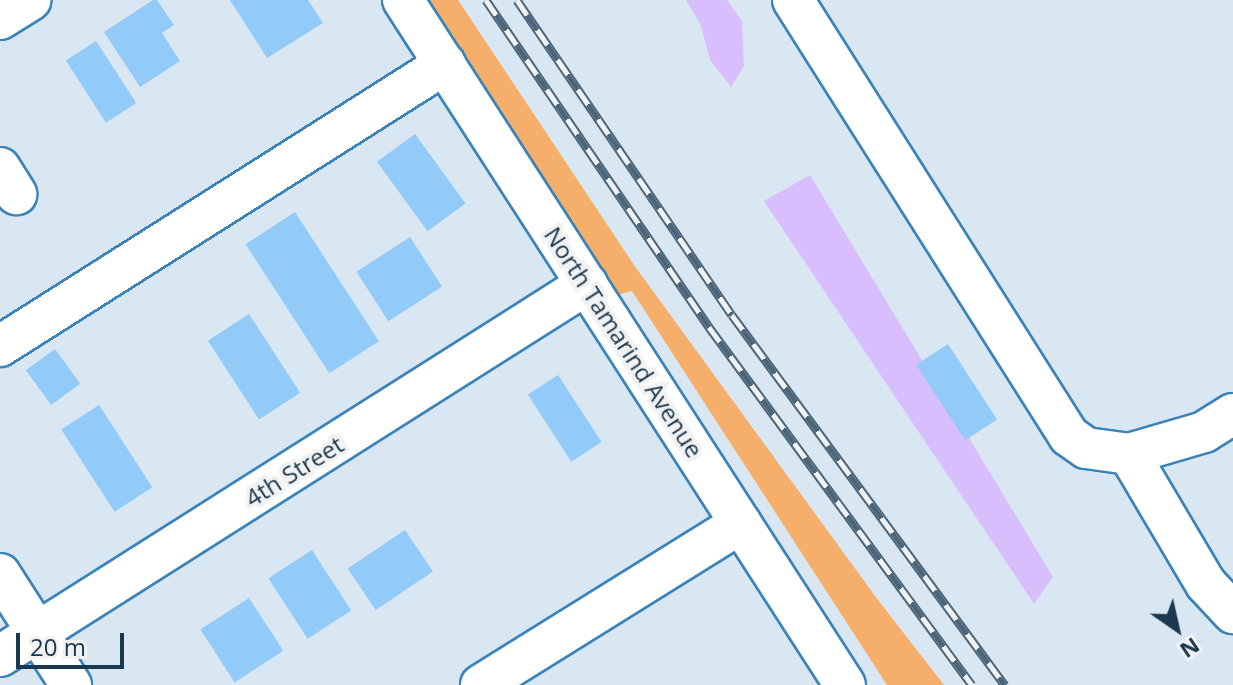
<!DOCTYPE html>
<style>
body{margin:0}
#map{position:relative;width:1233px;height:685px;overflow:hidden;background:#d9e7f3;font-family:"Open Sans",sans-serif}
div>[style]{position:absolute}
.green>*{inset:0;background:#f6af6a}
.water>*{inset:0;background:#d9befe}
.building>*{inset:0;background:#92caf8;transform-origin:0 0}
.roads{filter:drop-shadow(2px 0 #3b83b9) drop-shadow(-2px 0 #3b83b9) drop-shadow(0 2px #3b83b9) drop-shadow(0 -2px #3b83b9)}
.minor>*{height:40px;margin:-20px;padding:0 20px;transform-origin:20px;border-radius:20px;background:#fff}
.rail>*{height:9px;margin-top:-4.5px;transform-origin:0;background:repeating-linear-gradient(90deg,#f2f2f2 0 18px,#4b6579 0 36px);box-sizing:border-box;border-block:2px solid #4b6579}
span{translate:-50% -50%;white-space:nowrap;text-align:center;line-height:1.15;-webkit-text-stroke:8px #f2f2f2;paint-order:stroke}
.street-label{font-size:24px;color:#1a384f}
.north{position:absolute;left:1137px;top:589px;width:80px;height:80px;-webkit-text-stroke:6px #f2f2f2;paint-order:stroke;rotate:146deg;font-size:22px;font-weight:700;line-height:32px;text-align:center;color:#1a384f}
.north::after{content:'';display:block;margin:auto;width:28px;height:36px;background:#1a384f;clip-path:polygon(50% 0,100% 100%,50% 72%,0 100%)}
.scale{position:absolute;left:16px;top:633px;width:108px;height:36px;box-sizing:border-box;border:4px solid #1a384f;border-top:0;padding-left:10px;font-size:24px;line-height:28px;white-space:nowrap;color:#1a384f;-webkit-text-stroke:6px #f2f2f2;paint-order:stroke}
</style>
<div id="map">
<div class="green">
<i style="clip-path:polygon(424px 0,458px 0,634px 265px,878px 600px,944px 685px,887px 685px,632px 291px,613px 296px)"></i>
</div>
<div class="water">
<i style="clip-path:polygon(686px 0,727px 0,742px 21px,744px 66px,731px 87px,710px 60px,701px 26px)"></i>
<i style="clip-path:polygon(810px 175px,1053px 577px,1034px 604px,764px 201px)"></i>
</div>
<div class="building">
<i style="clip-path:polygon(153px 0,157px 0,174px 25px,162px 33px,180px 61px,140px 87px,104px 32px)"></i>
<i style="clip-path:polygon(230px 0,308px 0,323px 23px,267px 58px)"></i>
<i style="left:96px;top:41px;width:74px;height:36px;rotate:57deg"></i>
<i style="left:415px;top:134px;width:86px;height:47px;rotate:54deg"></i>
<i style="left:295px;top:212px;width:154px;height:59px;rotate:57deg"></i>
<i style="left:410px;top:237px;width:59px;height:64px;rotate:57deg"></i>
<i style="left:249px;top:314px;width:94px;height:49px;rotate:57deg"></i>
<i style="left:948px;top:344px;width:90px;height:38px;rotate:57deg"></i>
<i style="left:55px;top:349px;width:43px;height:36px;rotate:54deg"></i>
<i style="left:558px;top:375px;width:80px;height:36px;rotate:57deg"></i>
<i style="left:99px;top:405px;width:98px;height:45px;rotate:57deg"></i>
<i style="left:405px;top:530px;width:50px;height:69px;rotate:56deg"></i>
<i style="left:312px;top:550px;width:72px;height:52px;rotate:57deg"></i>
<i style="left:249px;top:598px;width:63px;height:58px;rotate:57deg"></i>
</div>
<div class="roads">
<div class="minor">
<i style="left:403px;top:0;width:815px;rotate:57.17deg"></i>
<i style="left:793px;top:0;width:516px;rotate:57.67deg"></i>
<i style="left:1069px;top:436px;width:21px;rotate:35deg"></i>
<i style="left:1086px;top:448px;width:43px;rotate:7.9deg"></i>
<i style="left:1129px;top:454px;width:78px;rotate:-16.3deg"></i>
<i style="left:1204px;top:432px;width:34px;rotate:-32deg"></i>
<i style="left:0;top:19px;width:36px;rotate:-32deg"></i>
<i style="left:0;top:168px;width:31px;rotate:58deg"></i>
<i style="left:0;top:346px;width:527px;rotate:-32.36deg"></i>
<i style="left:1129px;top:454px;width:151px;rotate:59.4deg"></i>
<i style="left:1206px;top:584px;width:40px;rotate:47deg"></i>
<i style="left:0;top:574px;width:132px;rotate:57.4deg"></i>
<i style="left:0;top:656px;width:695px;rotate:-32.36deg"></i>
<i style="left:481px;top:685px;width:306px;rotate:-31.9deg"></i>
</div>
</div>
<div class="rail">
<i style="left:486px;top:0;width:396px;rotate:55.7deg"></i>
<i style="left:709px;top:327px;width:444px;rotate:53.7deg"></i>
<i style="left:517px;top:0;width:381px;rotate:55.7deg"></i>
<i style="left:732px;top:315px;width:460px;rotate:53.6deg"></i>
</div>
<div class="street-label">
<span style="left:624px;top:342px;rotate:57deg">North Tamarind Avenue</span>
<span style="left:294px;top:471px;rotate:-32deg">4th Street</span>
</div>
<div class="north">N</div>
<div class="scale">20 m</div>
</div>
